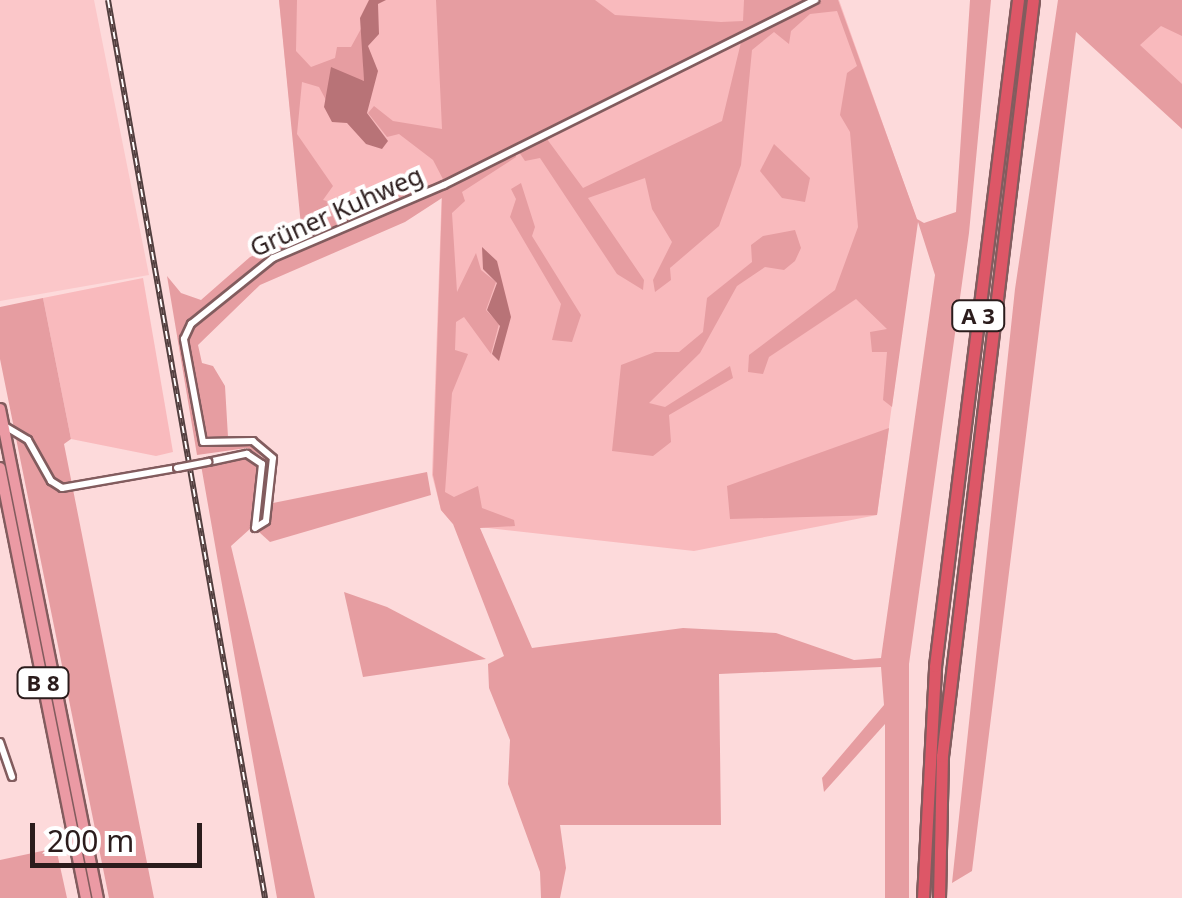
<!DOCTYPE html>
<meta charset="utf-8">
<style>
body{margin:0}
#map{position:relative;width:1182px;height:898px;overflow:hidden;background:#fddadb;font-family:"Noto Sans",sans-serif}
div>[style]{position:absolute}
.built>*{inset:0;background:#fbc7c9}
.green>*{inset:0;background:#f9babd}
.forest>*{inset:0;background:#e69da1}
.water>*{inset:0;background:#b87377}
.roads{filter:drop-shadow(2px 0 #825c5e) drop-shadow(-2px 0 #825c5e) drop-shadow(0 2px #825c5e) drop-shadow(0 -2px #825c5e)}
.minor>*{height:6px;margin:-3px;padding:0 3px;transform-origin:3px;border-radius:3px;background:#fff}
.primary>*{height:10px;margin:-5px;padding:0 5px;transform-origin:5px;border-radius:5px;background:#eb9aa4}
.motorway>*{height:11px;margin:-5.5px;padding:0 5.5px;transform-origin:5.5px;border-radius:5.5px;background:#dd5767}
.rail>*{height:6px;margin-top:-3px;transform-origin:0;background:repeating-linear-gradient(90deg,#fff 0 8px,#523f3f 0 16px);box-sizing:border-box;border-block:2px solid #523f3f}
.bridges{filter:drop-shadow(2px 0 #825c5e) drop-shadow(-2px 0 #825c5e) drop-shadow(0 2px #825c5e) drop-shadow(0 -2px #825c5e)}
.minor-bridge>*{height:6px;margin:-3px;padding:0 3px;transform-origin:3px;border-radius:3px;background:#fff}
span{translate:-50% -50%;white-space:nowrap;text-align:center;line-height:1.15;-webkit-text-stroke:8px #fff;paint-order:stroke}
.shield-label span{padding:2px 8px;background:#fff;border:2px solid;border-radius:8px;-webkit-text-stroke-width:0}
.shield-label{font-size:22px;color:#2b1c1c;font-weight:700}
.street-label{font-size:25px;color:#2b1c1c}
.scale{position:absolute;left:30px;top:823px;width:172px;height:45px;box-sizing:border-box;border:5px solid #2b1c1c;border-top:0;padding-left:12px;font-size:30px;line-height:35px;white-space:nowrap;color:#2b1c1c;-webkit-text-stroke:8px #fff;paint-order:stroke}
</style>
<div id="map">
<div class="built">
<i style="clip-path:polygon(0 0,94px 0,149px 275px,0 301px)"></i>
</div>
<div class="green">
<i style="clip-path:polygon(279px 0,839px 0,917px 220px,877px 515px,694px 551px,453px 524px,441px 510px,432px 475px,442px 185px,303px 236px)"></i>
<i style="clip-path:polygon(1182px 0,1182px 113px,1111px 42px)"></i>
<i style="clip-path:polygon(143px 278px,173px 452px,156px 456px,71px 439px,43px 298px)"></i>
</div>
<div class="forest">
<i style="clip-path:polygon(279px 0,297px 0,296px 51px,311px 67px,335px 58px,337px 47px,351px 47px,362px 27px,364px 81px,349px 77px,326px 100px,319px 87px,302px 82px,297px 134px,333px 186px,323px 200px,347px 206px,361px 189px,442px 184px,515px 150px,516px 157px,462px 192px,465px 201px,452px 213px,457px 292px,476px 253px,481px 270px,496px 282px,486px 310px,499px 324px,491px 354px,464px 317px,456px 322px,455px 350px,468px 354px,452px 393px,445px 492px,454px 497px,478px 486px,482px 508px,514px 520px,515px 526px,480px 528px,532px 648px,683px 628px,776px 633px,854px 660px,881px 658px,935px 275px,918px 222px,892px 407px,883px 400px,887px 352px,872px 352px,870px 332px,887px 329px,856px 299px,769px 357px,763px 374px,748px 372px,749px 355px,835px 290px,858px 227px,850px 132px,840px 115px,847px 73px,857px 66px,837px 11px,810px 14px,791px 31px,789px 44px,774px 32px,752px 50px,741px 165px,719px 226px,670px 268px,671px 280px,655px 292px,653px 280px,672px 242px,652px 209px,645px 178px,588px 198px,644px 280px,643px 290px,617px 274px,540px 158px,525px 161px,517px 149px,544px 135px,583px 188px,722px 121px,742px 38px,822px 0,838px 0,917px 219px,924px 223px,956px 212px,970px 0,991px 0,969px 233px,909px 664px,909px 898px,885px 898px,885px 724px,824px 792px,822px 778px,884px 705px,881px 667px,719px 674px,721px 825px,560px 825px,566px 868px,560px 898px,541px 898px,540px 872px,508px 784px,510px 740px,489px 688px,488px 664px,504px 656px,453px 524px,441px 510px,433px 475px,442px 198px,405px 222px,260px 285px,198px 345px,202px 363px,213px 366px,225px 386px,228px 437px,249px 436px,270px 458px,265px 519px,259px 518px,267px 473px,263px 457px,247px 448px,197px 455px,167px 276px,181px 293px,201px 300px,250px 257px,302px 236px)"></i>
<i style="clip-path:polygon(436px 0,595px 0,615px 15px,721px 22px,743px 21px,744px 0,811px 0,445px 183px,433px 160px,399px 134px,387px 137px,368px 113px,374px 106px,393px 121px,442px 129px)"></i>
<i style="clip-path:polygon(1058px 0,1182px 0,1182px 36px,1161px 26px,1140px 45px,1182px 84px,1182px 129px,1076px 32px,972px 871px,952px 883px,1015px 289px)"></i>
<i style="clip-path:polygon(774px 144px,810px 178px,805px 202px,782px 198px,760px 171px)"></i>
<i style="clip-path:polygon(521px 183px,535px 227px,532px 236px,581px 315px,572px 342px,552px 340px,561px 304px,510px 217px,516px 199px,511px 189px)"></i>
<i style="clip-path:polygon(795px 230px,801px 248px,795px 261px,784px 270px,765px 267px,737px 286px,700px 353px,649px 403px,665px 407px,730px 366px,733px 378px,669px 415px,671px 442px,653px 456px,612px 451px,621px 365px,655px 352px,679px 352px,703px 332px,707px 298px,752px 262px,751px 245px,763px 236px)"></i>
<i style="clip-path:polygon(43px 298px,71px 439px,64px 444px,154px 898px,109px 898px,0 359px,0 307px)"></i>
<i style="clip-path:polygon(889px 428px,877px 515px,730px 519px,727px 486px)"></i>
<i style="clip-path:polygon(246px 456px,259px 465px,251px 528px,231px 546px,315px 898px,277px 898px,201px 465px)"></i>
<i style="clip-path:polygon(427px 472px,431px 495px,270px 542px,259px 532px,268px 504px)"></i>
<i style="clip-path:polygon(344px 592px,387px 607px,486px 659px,363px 677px)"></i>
<i style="clip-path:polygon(56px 848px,67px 898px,0 898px,0 860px)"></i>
</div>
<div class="water">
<i style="clip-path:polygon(369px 0,386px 0,378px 4px,379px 34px,368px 46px,378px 71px,367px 113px,388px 141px,382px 149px,366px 144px,347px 123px,332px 122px,324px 107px,331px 67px,364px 81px,360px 18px)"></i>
<i style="clip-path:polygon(482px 247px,497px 261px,511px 317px,499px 361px,492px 354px,500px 326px,487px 310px,497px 283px,483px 269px)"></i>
</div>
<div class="roads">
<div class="minor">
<i style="left:3px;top:425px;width:29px;rotate:31deg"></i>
<i style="left:28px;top:440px;width:47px;rotate:60.7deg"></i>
<i style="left:51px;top:481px;width:13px;rotate:32deg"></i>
<i style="left:62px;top:488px;width:117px;rotate:-9.9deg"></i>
<i style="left:208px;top:462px;width:40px;rotate:-12deg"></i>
<i style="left:247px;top:454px;width:18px;rotate:34deg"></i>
<i style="left:262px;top:464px;width:64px;rotate:96.2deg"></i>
<i style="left:255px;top:528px;width:13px;rotate:-32deg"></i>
<i style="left:266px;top:521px;width:63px;rotate:-83.7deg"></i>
<i style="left:273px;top:458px;width:26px;rotate:-140deg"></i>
<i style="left:253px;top:441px;width:50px;rotate:178.9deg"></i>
<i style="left:203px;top:442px;width:105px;rotate:-100.5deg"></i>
<i style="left:184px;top:339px;width:17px;rotate:-65deg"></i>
<i style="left:191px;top:324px;width:105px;rotate:-38.8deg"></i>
<i style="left:273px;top:258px;width:186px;rotate:-23.1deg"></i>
<i style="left:444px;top:185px;width:415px;rotate:-26.5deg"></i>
<i style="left:0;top:742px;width:37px;rotate:71deg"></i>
</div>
<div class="primary">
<i style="left:0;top:409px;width:499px;rotate:78.7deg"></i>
<i style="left:0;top:468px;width:439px;rotate:78.7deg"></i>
</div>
<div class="motorway">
<i style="left:923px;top:898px;width:232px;rotate:-87deg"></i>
<i style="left:935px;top:666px;width:671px;rotate:-82.9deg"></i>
<i style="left:939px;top:898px;width:142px;rotate:-88.8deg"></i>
<i style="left:942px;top:756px;width:761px;rotate:-83.14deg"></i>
</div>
</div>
<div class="rail">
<i style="left:108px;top:0;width:912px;rotate:80.08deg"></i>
</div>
<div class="bridges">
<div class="minor-bridge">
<i style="left:177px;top:468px;width:32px;rotate:-11deg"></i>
</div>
</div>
<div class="shield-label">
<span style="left:978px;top:316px">A 3</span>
<span style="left:43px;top:683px">B 8</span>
</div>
<div class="street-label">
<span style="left:336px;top:211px;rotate:-24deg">Grüner Kuhweg</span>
</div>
<div class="scale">200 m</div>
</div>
